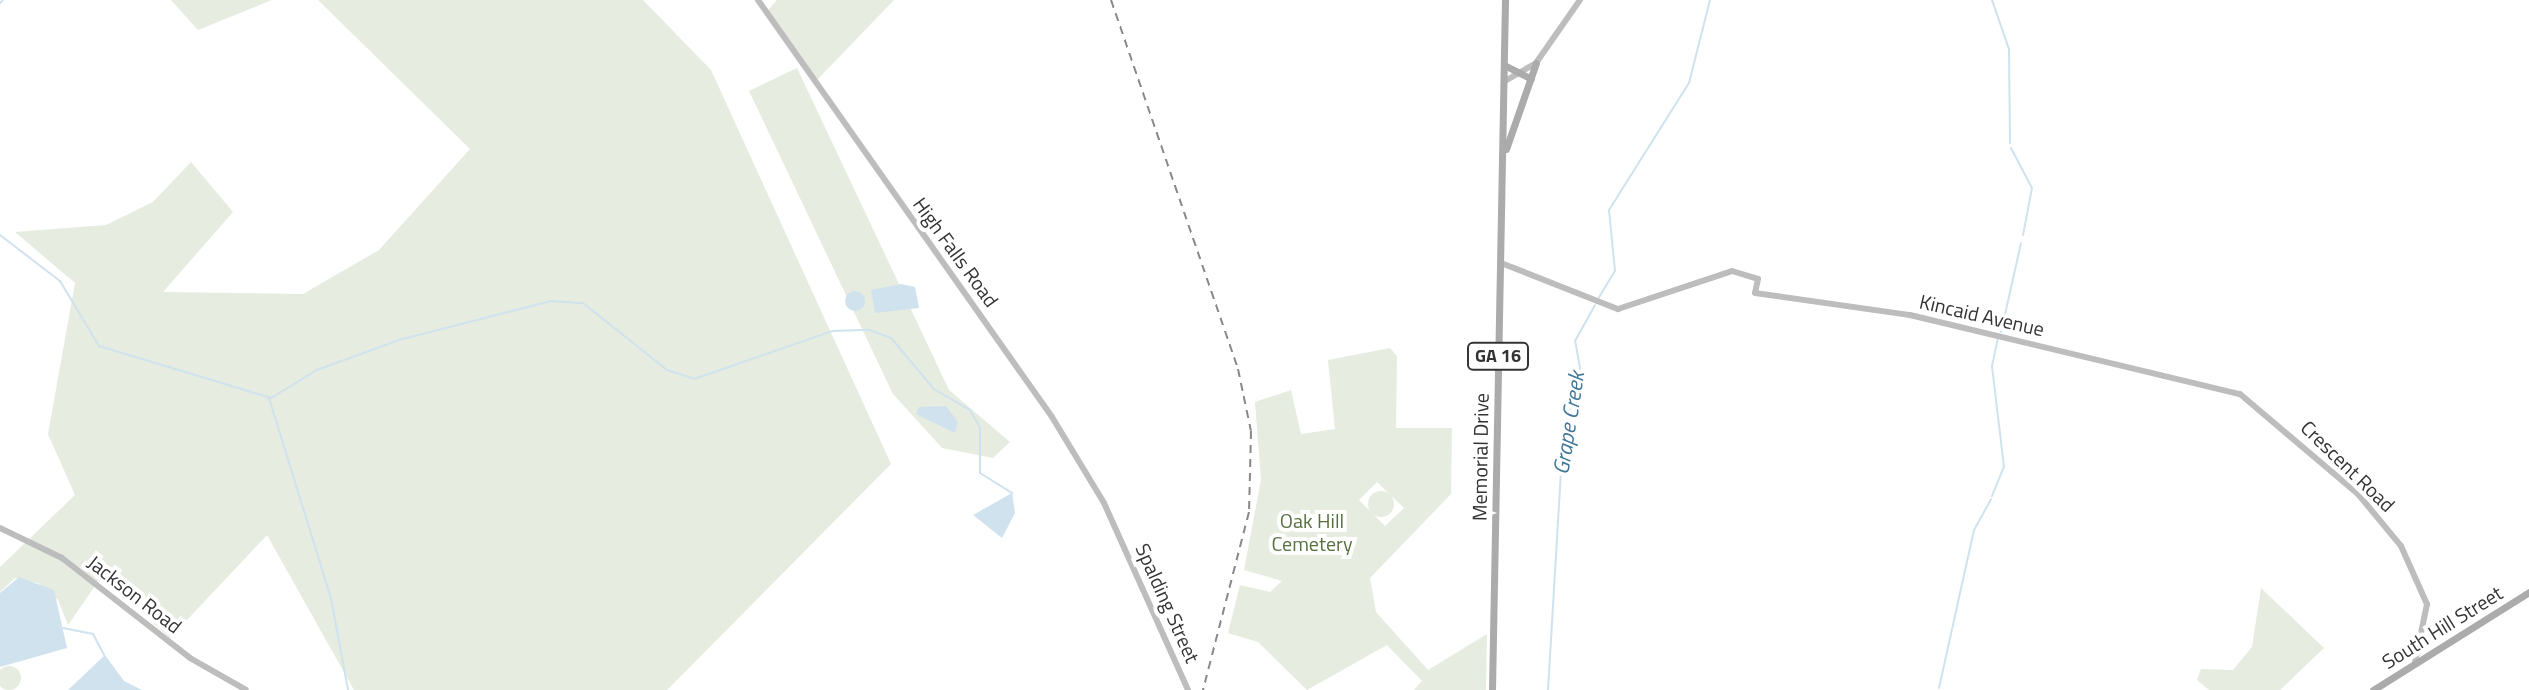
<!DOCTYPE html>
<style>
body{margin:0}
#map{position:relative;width:2529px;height:690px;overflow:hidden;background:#fff;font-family:"Titillium Web",sans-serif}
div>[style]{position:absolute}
.green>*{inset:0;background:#e6ecdf}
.round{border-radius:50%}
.water>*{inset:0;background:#cfe2ee}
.stream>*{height:2px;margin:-1px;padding:0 1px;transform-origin:1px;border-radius:1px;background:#cfe2ee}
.secondary>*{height:6px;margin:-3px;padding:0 3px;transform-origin:3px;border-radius:3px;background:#bdbdbd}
.primary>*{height:7px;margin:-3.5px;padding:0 3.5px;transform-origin:3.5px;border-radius:3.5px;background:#ababab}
.rail>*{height:2px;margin-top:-1px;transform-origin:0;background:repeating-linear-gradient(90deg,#888 0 8px,transparent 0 14px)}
span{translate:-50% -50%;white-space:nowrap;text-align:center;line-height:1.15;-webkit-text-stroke:8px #fff;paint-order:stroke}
.shield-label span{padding:2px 6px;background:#fff;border:2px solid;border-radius:6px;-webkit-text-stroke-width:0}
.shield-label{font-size:18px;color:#333;font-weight:700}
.street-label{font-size:20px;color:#333}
.park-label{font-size:20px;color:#56703f}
.water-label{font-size:22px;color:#3f7597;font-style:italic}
</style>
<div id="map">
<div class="green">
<i style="clip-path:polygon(171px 0,272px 0,198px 30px)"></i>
<i style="clip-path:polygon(318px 0,643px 0,711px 70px,891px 464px,667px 690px,354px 690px,267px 535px,170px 638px,101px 577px,68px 625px,58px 600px,38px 583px,15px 578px,0 592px,0 567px,75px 495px,48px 434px,75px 283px,15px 232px,106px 225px,153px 202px,191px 162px,233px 212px,163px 292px,303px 294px,379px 250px,470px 149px)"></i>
<i style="clip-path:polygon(777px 0,894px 0,815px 82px,767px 11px)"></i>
<i style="clip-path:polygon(797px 68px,949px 390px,1010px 442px,993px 458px,942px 448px,893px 394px,749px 91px)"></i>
<i style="clip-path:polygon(evenodd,1390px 348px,1397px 356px,1396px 428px,1452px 428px,1451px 494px,1370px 578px,1376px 612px,1428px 670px,1487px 634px,1486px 690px,1414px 690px,1422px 681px,1387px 645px,1307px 690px,1258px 642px,1228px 633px,1240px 585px,1270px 592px,1282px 581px,1244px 570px,1261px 480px,1255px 402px,1291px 390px,1301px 434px,1335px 429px,1328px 360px,1390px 348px,1377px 482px,1404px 508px,1385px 526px,1359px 500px,1377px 482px)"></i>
<i class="round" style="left:1368px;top:491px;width:26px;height:26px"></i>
<i style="clip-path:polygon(2261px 588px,2324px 648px,2280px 690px,2209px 690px,2197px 680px,2201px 669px,2233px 670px,2252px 647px)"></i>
<i class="round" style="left:-3px;top:666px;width:24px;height:24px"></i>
</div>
<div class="water">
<i style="clip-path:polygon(901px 284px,915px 287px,919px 308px,875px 313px,871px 290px)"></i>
<i class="round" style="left:845px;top:291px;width:20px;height:20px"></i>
<i style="clip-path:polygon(946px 406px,958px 422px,955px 433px,916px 414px,919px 407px)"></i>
<i style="clip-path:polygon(1012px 493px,1015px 513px,1002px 538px,973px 515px)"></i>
<i style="clip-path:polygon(19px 577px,54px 590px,67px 648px,0 667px,0 593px)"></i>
<i style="clip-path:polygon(105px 655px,124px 681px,142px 690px,68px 690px)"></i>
</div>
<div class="stream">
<i style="left:1992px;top:0;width:52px;rotate:70.9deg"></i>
<i style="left:2009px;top:49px;width:94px;rotate:89.4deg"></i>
<i style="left:0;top:3px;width:4px;rotate:-45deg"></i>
<i style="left:2011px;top:148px;width:45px;rotate:62.3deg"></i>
<i style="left:2032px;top:188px;width:48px;rotate:100.8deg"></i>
<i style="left:0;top:235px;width:76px;rotate:37.5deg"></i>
<i style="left:60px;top:281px;width:76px;rotate:59deg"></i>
<i style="left:99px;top:346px;width:180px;rotate:16.8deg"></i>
<i style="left:271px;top:398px;width:54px;rotate:-31.3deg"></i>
<i style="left:317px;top:370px;width:87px;rotate:-20.1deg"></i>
<i style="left:399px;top:340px;width:157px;rotate:-14.4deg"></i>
<i style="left:551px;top:301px;width:32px;rotate:4deg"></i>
<i style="left:583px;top:303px;width:107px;rotate:38.6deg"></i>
<i style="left:667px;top:370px;width:28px;rotate:18deg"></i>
<i style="left:694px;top:379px;width:147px;rotate:-19.1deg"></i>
<i style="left:833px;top:331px;width:36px;rotate:-2deg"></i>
<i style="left:869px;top:330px;width:23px;rotate:20deg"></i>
<i style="left:891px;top:338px;width:67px;rotate:49.9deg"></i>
<i style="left:934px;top:389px;width:42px;rotate:30.3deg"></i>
<i style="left:970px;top:410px;width:20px;rotate:60deg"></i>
<i style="left:980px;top:427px;width:46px;rotate:90deg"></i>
<i style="left:980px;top:473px;width:38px;rotate:32deg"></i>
<i style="left:1598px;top:299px;width:33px;rotate:-59deg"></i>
<i style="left:1615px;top:271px;width:61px;rotate:-95.6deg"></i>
<i style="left:1609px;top:210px;width:150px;rotate:-57.8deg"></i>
<i style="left:1689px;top:83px;width:86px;rotate:-75.8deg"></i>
<i style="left:2001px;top:332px;width:91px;rotate:-77.3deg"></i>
<i style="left:269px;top:398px;width:209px;rotate:72.8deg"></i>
<i style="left:331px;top:598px;width:94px;rotate:79.5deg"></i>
<i style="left:1992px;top:496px;width:31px;rotate:-68deg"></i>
<i style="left:2004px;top:467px;width:102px;rotate:-96.8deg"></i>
<i style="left:1992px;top:366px;width:29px;rotate:-78deg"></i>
<i style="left:63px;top:628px;width:31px;rotate:11deg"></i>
<i style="left:93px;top:634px;width:24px;rotate:62deg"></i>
<i style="left:1939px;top:688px;width:162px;rotate:-77.5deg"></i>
<i style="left:1974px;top:530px;width:35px;rotate:-61deg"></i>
<i style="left:1548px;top:690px;width:249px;rotate:-86.6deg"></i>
<i style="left:1563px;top:441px;width:75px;rotate:-76.9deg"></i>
<i style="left:1580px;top:368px;width:27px;rotate:-100deg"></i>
<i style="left:1575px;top:341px;width:41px;rotate:-60.9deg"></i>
</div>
<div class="secondary">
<i style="left:758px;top:0;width:510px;rotate:54.81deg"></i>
<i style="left:1052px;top:417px;width:100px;rotate:58.8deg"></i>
<i style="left:1104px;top:503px;width:205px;rotate:65.8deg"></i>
<i style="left:1505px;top:81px;width:36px;rotate:-30deg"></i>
<i style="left:1536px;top:63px;width:77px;rotate:-55.1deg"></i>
<i style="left:1501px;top:263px;width:126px;rotate:21.5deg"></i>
<i style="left:1618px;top:309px;width:120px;rotate:-18.4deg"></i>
<i style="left:1732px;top:271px;width:27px;rotate:17deg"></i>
<i style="left:1758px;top:279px;width:14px;rotate:102deg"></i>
<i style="left:1755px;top:293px;width:157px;rotate:8.1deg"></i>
<i style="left:1910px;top:315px;width:339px;rotate:13.5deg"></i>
<i style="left:2240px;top:394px;width:155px;rotate:40.3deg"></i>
<i style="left:2358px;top:494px;width:67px;rotate:50.4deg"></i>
<i style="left:2401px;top:546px;width:64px;rotate:65.9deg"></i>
<i style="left:2427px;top:604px;width:59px;rotate:101.7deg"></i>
<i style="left:0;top:528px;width:69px;rotate:25.8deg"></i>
<i style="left:62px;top:558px;width:162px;rotate:38deg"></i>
<i style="left:190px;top:658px;width:64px;rotate:29.7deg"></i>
</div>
<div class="primary">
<i style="left:1506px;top:66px;width:28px;rotate:27deg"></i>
<i style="left:1506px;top:149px;width:91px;rotate:-70.8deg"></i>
<i style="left:1492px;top:690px;width:690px;rotate:-88.92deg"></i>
<i style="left:2373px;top:690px;width:184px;rotate:-32.1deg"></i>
</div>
<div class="rail">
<i style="left:1111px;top:0;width:390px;rotate:71deg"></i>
<i style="left:1238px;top:369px;width:63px;rotate:78.2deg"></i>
<i style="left:1251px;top:431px;width:81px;rotate:91.4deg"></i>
<i style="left:1249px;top:512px;width:184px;rotate:104.5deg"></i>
</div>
<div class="shield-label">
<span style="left:1498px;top:356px">GA 16</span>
</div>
<div class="street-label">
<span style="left:956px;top:252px;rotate:54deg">High Falls Road</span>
<span style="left:1982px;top:315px;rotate:13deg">Kincaid Avenue</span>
<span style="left:1480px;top:457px;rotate:-89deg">Memorial Drive</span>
<span style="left:2348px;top:466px;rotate:44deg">Crescent Road</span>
<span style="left:135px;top:594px;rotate:38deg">Jackson Road</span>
<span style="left:1168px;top:603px;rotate:66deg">Spalding Street</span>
<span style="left:2442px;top:627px;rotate:-32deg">South Hill Street</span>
</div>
<div class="park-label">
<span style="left:1312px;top:532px">Oak Hill<br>Cemetery</span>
</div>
<div class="water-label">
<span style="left:1569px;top:423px;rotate:-81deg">Grape Creek</span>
</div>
</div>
